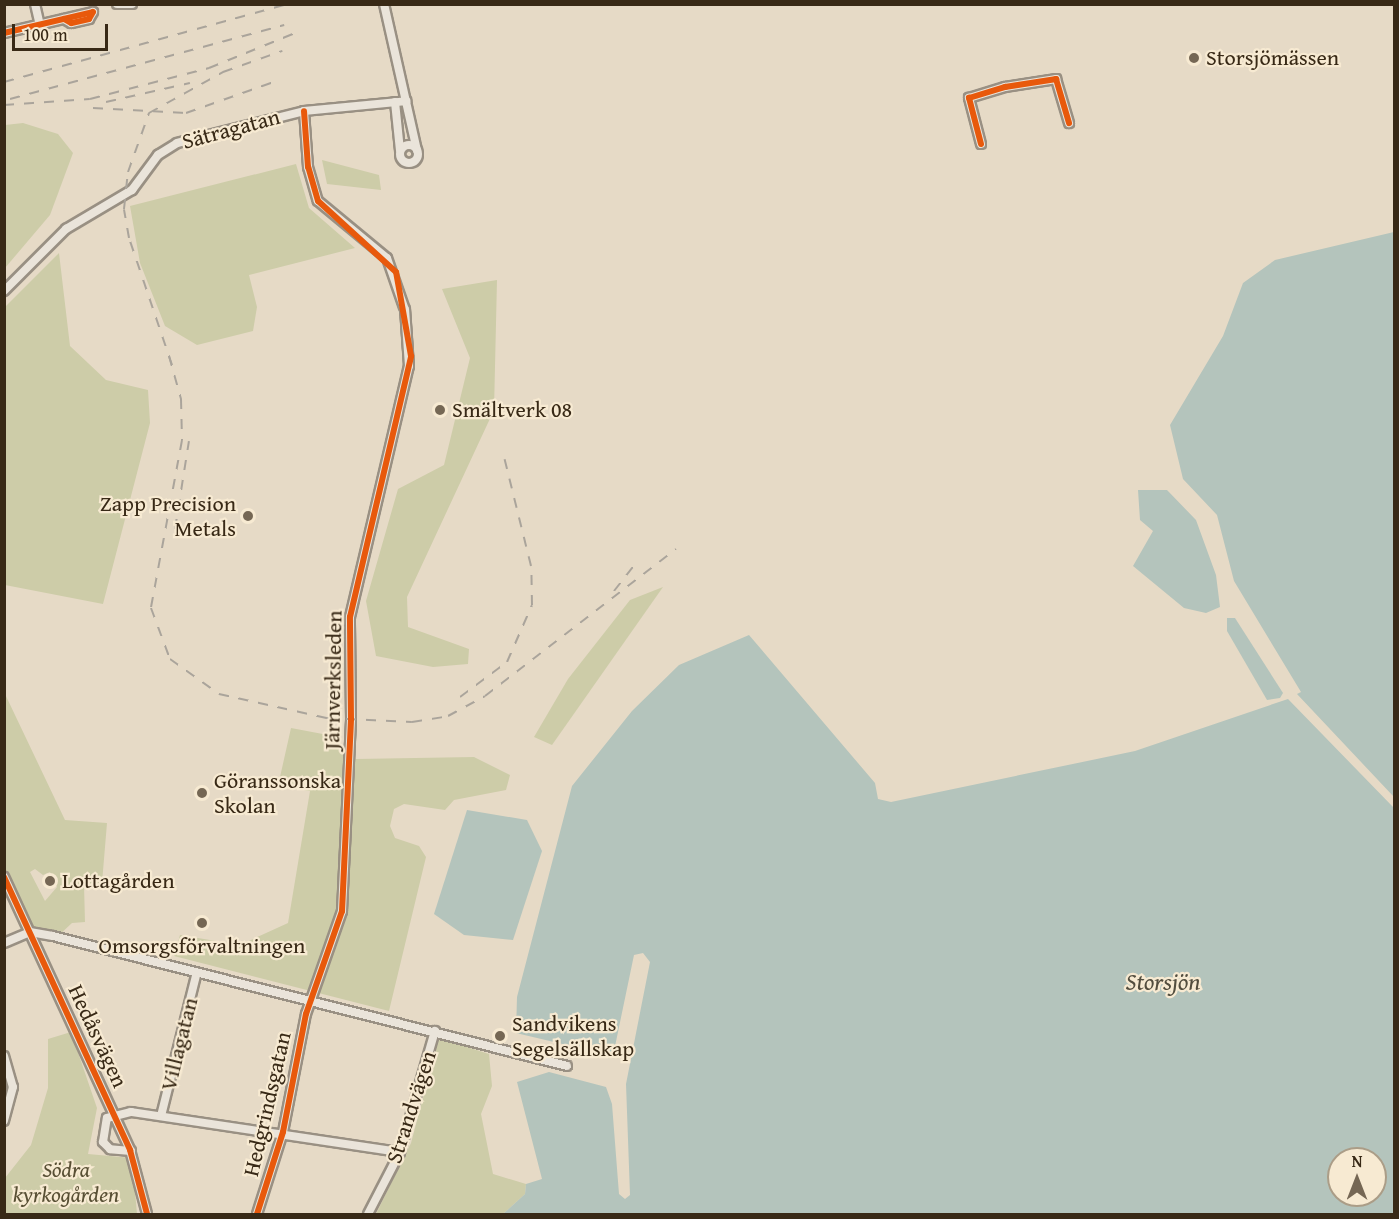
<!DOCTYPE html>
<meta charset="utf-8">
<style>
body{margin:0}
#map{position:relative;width:1399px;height:1219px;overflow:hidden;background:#e6dac6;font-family:"Gentium Book Plus",serif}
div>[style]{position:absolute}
.green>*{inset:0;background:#cdcca8}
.water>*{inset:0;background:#b4c4bc}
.roads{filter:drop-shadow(2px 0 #999083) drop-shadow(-2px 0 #999083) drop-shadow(0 2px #999083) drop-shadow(0 -2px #999083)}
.minor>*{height:8px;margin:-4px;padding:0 4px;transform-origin:4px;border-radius:4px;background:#eae4da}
.minor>.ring{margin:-4px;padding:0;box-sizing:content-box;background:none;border:8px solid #eae4da;border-radius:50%}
.rail>*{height:2px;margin-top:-1px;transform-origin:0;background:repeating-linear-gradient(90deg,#aaa49b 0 10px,transparent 0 20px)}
.cycleway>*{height:6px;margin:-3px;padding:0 3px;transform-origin:3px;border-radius:3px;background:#e8590c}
.dots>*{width:16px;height:16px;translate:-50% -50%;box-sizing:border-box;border:3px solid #f7ead2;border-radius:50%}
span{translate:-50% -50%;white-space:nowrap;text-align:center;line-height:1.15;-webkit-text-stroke:4.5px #f7ead2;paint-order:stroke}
.poi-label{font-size:22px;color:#382916}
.left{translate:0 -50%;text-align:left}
.right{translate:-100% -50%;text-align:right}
.street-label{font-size:22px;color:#382916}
.park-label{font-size:22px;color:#584f34;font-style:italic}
.water-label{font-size:24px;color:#524d3e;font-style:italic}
.frame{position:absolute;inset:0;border:6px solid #382916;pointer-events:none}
.north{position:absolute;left:1327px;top:1147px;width:60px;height:60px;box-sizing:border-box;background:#f7ead2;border:2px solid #ab9d87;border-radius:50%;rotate:0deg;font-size:16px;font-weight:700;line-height:24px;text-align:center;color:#382916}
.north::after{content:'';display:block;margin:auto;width:21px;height:27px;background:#756754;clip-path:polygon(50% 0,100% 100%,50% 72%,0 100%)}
.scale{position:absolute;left:12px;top:24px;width:96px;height:27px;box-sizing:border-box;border:3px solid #382916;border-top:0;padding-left:8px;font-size:18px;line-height:21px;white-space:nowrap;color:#382916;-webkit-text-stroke:4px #f7ead2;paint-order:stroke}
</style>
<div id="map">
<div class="green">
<i style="clip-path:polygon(23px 123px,58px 134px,73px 153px,50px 215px,5px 268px,5px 125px)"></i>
<i style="clip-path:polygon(322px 160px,379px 175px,381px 190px,327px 184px)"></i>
<i style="clip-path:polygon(296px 164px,309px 208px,355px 248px,249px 275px,257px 307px,253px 331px,197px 345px,165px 326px,140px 263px,130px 206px)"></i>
<i style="clip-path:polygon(59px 253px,70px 346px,106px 380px,148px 390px,150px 423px,103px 604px,5px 585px,5px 307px)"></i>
<i style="clip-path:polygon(497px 280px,494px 410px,407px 597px,408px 627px,469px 649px,468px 664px,433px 667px,376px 656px,366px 601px,398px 489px,444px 465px,470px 358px,442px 289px)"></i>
<i style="clip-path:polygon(663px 587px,552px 745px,534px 737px,568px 679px,630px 600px)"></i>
<i style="clip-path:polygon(evenodd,5px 694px,65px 820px,107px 823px,102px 883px,84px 885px,85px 922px,72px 923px,57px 937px,30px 932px,5px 877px,5px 694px,35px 869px,43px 875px,50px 872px,57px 887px,45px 901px,30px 872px,35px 869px)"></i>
<i style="clip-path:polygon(291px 728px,328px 735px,356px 759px,474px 757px,510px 775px,506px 790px,454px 800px,445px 810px,404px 804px,394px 809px,390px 826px,395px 838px,419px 846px,426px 857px,389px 1011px,174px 956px,180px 935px,240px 945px,288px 923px,310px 791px,278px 786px)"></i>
<i style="clip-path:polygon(71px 1032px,97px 1108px,88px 1154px,132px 1158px,137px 1214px,5px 1214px,5px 1178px,31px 1145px,48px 1088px,48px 1039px)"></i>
<i style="clip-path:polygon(439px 1038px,489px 1054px,492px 1086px,481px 1114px,493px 1174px,526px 1184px,525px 1194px,503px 1214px,376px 1214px,411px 1143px)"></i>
</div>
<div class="water">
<i style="clip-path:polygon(1394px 232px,1394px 797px,1297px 694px,1301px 692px,1234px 581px,1217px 515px,1183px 479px,1170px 425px,1223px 336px,1243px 283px,1275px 260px)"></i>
<i style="clip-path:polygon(1138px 490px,1167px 490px,1196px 520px,1216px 575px,1220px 607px,1206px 613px,1184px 608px,1133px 566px,1153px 531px,1140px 520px)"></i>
<i style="clip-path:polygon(1227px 618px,1235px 618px,1283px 693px,1280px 698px,1267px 700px,1227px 631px)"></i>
<i style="clip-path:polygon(evenodd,749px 635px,875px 783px,878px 799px,891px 802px,1135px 751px,1288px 699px,1394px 808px,1394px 1214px,503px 1214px,525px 1194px,526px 1184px,542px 1179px,517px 1082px,549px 1072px,606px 1087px,612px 1104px,619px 1194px,625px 1199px,630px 1195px,626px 1084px,650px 962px,643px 953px,634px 955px,613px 1056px,516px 1033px,517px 997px,572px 786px,632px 711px,679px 665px,749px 635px,1339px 1159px,1375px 1159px,1375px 1195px,1339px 1195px,1339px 1159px)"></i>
<i style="clip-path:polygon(467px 810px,527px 820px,542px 851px,513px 940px,464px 935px,434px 914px)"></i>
</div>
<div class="roads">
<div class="minor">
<i style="left:35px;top:4px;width:22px;rotate:77deg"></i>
<i style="left:117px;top:4px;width:15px"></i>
<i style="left:384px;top:4px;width:150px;rotate:77.3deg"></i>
<i style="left:4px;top:33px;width:91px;rotate:-13.3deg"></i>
<i style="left:93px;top:12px;width:8px;rotate:120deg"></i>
<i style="left:89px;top:19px;width:18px;rotate:167deg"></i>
<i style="left:71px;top:23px;width:8px;rotate:-150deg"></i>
<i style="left:395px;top:102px;width:48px;rotate:84.1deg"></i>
<i style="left:304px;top:111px;width:56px;rotate:85.9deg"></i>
<i style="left:308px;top:167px;width:35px;rotate:74deg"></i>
<i style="left:318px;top:201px;width:89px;rotate:39.6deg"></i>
<i style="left:387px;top:258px;width:52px;rotate:70.9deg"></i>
<i style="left:981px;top:144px;width:48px;rotate:-104.6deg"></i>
<i style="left:969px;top:98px;width:38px;rotate:-17deg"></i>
<i style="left:1005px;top:87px;width:52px;rotate:-8.9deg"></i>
<i style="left:1056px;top:79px;width:46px;rotate:73.5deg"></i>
<i class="ring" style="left:400px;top:145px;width:10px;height:10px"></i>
<i style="left:4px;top:291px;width:88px;rotate:-45deg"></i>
<i style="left:66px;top:229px;width:77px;rotate:-30.6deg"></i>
<i style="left:132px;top:190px;width:44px;rotate:-53.4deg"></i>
<i style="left:158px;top:155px;width:22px;rotate:-32deg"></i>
<i style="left:177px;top:143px;width:131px;rotate:-14.1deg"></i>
<i style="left:304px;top:111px;width:103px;rotate:-5.5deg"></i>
<i style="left:4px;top:877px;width:301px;rotate:65.2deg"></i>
<i style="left:130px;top:1150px;width:66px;rotate:75.1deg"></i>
<i style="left:4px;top:943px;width:28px;rotate:-23deg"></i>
<i style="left:30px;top:932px;width:23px;rotate:10deg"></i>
<i style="left:53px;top:936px;width:530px;rotate:14.19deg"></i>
<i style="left:4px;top:1056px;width:32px;rotate:74deg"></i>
<i style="left:13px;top:1087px;width:35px;rotate:105deg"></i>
<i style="left:161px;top:1116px;width:148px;rotate:-76deg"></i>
<i style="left:131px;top:1151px;width:21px;rotate:-175deg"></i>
<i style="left:110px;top:1149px;width:10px;rotate:-135deg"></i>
<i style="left:103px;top:1142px;width:24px;rotate:-81deg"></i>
<i style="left:107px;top:1118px;width:25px;rotate:-14deg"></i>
<i style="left:131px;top:1112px;width:272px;rotate:8.5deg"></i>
<i style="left:257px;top:1214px;width:86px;rotate:-72.4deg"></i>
<i style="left:283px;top:1132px;width:120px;rotate:-79deg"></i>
<i style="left:306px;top:1014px;width:109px;rotate:-70.7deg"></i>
<i style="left:342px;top:911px;width:192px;rotate:-87.3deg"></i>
<i style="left:351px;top:719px;width:102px;rotate:-90.6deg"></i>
<i style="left:350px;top:617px;width:258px;rotate:-76.8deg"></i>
<i style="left:409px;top:366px;width:57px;rotate:-94deg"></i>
<i style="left:368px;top:1214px;width:70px;rotate:-62.7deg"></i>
<i style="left:400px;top:1152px;width:126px;rotate:-73.9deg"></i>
</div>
</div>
<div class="rail">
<i style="left:4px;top:82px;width:295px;rotate:-15.4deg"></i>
<i style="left:10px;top:99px;width:284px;rotate:-15.1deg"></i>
<i style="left:106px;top:102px;width:86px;rotate:-12.7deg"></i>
<i style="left:4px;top:105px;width:86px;rotate:-4deg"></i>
<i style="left:90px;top:99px;width:123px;rotate:-14.6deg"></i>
<i style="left:209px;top:68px;width:93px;rotate:-22.1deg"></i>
<i style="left:93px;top:108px;width:93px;rotate:3.1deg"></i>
<i style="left:186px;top:113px;width:99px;rotate:-19.5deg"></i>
<i style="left:169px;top:356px;width:45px;rotate:74.4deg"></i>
<i style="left:181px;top:399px;width:41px;rotate:88.6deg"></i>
<i style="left:182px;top:440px;width:171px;rotate:100.5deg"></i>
<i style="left:151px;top:608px;width:54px;rotate:69.6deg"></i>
<i style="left:170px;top:659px;width:60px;rotate:35.5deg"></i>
<i style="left:219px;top:694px;width:110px;rotate:12.6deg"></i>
<i style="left:326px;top:718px;width:86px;rotate:2.7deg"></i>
<i style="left:412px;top:722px;width:36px;rotate:-9deg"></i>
<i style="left:448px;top:716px;width:42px;rotate:-28.4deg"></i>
<i style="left:485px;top:696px;width:241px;rotate:-37.6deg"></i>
<i style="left:172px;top:365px;width:134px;rotate:-108.7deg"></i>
<i style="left:129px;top:238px;width:29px;rotate:-100deg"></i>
<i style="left:124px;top:209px;width:37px;rotate:-84deg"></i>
<i style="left:128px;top:172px;width:63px;rotate:-70.4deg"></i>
<i style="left:149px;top:113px;width:85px;rotate:-29deg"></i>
<i style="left:223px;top:72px;width:63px;rotate:-19.6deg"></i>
<i style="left:175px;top:529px;width:89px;rotate:-81deg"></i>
<i style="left:614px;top:591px;width:39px;rotate:-52deg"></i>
<i style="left:460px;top:697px;width:59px;rotate:-36.7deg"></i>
<i style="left:507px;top:662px;width:62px;rotate:-66.3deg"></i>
<i style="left:532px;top:605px;width:39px;rotate:-91deg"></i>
<i style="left:531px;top:566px;width:112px;rotate:-103.9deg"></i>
</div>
<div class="cycleway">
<i style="left:4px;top:33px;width:91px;rotate:-13.3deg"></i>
<i style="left:93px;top:12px;width:8px;rotate:120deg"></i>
<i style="left:89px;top:19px;width:18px;rotate:167deg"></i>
<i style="left:71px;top:23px;width:8px;rotate:-150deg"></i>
<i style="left:981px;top:144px;width:48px;rotate:-104.6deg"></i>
<i style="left:969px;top:98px;width:38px;rotate:-17deg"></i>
<i style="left:1005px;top:87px;width:52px;rotate:-8.9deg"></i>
<i style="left:1056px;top:79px;width:46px;rotate:73.5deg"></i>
<i style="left:4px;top:877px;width:301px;rotate:65.2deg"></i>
<i style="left:130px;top:1150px;width:66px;rotate:75.1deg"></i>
<i style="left:257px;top:1214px;width:86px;rotate:-72.4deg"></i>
<i style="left:283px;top:1132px;width:120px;rotate:-79deg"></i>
<i style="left:306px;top:1014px;width:109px;rotate:-70.7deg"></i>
<i style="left:342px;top:911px;width:192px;rotate:-87.3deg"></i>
<i style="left:351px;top:719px;width:102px;rotate:-90.6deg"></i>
<i style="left:350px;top:617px;width:268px;rotate:-76.8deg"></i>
<i style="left:411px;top:356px;width:85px;rotate:-100.1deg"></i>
<i style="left:396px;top:272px;width:105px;rotate:-137.7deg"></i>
<i style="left:318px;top:201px;width:35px;rotate:-106deg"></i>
<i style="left:308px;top:167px;width:56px;rotate:-94.1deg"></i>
</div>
<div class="dots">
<i style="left:1194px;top:58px;background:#756754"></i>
<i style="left:440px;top:410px;background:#756754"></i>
<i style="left:248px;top:516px;background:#756754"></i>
<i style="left:202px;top:793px;background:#756754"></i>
<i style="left:50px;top:881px;background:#756754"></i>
<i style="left:202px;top:923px;background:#756754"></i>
<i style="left:500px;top:1036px;background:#756754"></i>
</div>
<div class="poi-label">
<span class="left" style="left:1206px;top:58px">Storsjömässen</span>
<span class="left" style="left:452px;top:410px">Smältverk 08</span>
<span class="right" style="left:236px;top:516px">Zapp Precision<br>Metals</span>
<span class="left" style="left:214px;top:793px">Göranssonska<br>Skolan</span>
<span class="left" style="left:62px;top:881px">Lottagården</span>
<span style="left:202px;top:946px">Omsorgsförvaltningen</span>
<span class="left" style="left:512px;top:1036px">Sandvikens<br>Segelsällskap</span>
</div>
<div class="street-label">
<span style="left:231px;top:129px;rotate:-15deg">Sätragatan</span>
<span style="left:333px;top:680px;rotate:-89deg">Järnverksleden</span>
<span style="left:98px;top:1036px;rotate:65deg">Hedåsvägen</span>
<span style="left:179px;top:1044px;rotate:-76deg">Villagatan</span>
<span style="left:267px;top:1104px;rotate:-77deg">Hedgrindsgatan</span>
<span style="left:411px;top:1107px;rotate:-72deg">Strandvägen</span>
</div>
<div class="park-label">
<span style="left:66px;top:1182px">Södra<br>kyrkogården</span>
</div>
<div class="water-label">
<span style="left:1163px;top:982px">Storsjön</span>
</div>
<div class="frame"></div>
<div class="north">N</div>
<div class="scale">100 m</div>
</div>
